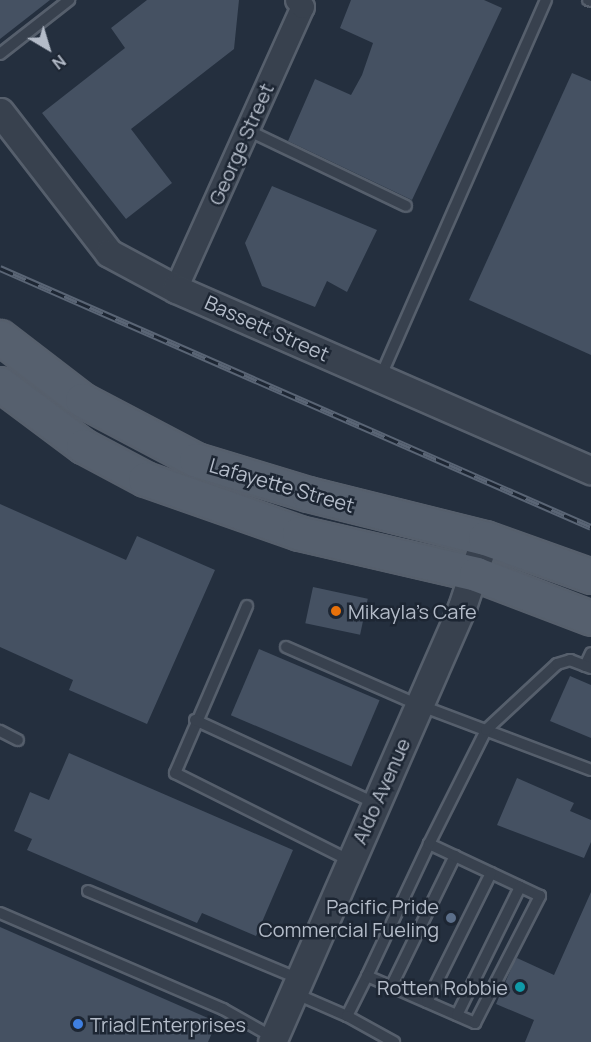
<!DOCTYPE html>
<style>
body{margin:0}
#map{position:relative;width:591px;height:1042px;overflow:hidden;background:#242f3e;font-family:Manrope,sans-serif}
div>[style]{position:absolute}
.building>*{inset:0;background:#455162;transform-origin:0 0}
.roads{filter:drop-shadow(2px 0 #565f6c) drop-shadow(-2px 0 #565f6c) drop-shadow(0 2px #565f6c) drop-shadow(0 -2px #565f6c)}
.service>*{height:10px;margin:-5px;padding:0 5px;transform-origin:5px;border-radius:5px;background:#38414e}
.minor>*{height:22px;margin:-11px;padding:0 11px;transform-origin:11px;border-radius:11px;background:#38414e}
.tertiary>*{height:27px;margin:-13.5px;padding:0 13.5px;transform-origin:13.5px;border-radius:13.5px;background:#38414e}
.primary>*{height:33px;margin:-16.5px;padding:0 16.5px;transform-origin:16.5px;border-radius:16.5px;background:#56606e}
.rail>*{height:7px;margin-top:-3.5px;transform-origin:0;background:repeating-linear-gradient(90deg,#1d2633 0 14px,#5a6575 0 28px);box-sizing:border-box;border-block:2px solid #5a6575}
.dots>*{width:16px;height:16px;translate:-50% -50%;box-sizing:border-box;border:3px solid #1d2633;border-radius:50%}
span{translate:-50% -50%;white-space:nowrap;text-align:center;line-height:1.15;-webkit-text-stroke:5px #1d2633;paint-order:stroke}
.street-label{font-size:20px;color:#b4bcc9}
.poi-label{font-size:20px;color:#b4bcc9}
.left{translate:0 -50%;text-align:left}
.right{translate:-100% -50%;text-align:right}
.north{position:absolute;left:18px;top:18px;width:60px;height:60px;-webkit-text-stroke:4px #1d2633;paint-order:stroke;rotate:142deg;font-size:16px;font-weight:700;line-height:24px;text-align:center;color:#b4bcc9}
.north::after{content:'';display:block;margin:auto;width:21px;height:27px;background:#b4bcc9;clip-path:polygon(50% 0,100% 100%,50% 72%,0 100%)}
</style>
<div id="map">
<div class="building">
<i style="clip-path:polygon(0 0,50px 0,0 39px)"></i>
<i style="clip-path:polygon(147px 0,239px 0,234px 49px,131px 129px,172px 183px,126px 219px,42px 113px,125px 48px,111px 28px)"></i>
<i style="clip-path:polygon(351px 0,484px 0,502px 8px,412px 200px,288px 141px,315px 79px,351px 95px,362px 75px,373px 43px,340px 28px)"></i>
<i style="clip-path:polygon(572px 73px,591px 81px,591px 355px,469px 300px)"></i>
<i style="clip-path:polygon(272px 186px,377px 230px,347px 292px,327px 281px,315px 307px,262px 286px,245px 243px)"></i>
<i style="clip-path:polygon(0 504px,126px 560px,137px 536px,215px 570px,147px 724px,69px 690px,73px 680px,0 647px)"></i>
<i style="left:313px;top:587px;width:56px;height:37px;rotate:12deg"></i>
<i style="left:259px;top:649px;width:131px;height:72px;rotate:23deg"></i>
<i style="clip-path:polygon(570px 676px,591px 685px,591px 738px,550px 721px)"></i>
<i style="clip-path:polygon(69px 753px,293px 850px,256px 936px,202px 913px,197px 923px,27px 850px,32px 839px,14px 831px,30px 792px,49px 800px)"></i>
<i style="clip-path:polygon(517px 778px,574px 803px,570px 811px,591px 820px,591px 842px,584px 858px,497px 825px)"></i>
<i style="clip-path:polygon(591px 892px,591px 1042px,525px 1042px,534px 1020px,496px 1004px,514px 962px,517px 958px,554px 975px)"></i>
<i style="clip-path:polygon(0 927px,217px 1022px,208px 1042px,0 1042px)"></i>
</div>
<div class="roads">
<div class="service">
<i style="left:588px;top:0;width:3px;rotate:18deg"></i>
<i style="left:0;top:54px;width:88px;rotate:-38deg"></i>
<i style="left:247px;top:130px;width:176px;rotate:25.5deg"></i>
<i style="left:380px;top:378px;width:413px;rotate:-66.3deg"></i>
<i style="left:247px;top:606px;width:182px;rotate:113.3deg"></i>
<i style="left:175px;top:773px;width:197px;rotate:26.6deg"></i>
<i style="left:286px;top:647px;width:145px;rotate:23.6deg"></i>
<i style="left:419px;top:705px;width:184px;rotate:20.7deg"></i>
<i style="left:585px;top:666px;width:14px;rotate:-65deg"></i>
<i style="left:195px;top:720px;width:198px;rotate:24.8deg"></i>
<i style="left:0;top:731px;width:20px;rotate:27deg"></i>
<i style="left:88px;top:891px;width:229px;rotate:22.6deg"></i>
<i style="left:0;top:913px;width:243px;rotate:23.3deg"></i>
<i style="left:223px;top:1009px;width:59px;rotate:29.6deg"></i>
<i style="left:367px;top:976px;width:146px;rotate:-64.8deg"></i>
<i style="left:391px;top:987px;width:146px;rotate:-64deg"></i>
<i style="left:294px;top:993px;width:58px;rotate:23.5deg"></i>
<i style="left:347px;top:1016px;width:45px;rotate:-63.4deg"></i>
<i style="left:367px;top:976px;width:118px;rotate:23.5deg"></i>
<i style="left:475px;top:1023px;width:143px;rotate:-62.9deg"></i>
<i style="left:540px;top:896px;width:123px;rotate:-154.9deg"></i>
<i style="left:429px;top:844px;width:127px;rotate:-63.4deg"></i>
<i style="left:486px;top:730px;width:97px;rotate:-42.9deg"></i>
<i style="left:557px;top:664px;width:14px;rotate:-17deg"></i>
<i style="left:570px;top:660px;width:22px;rotate:21deg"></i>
<i style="left:427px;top:1002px;width:144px;rotate:-63.6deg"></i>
<i style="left:457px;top:1015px;width:143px;rotate:-63.8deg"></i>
<i style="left:347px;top:1016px;width:54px;rotate:29deg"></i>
</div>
<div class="minor">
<i style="left:176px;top:289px;width:309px;rotate:-65.8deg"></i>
<i style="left:303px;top:7px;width:9px;rotate:-131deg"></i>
</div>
<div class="tertiary">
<i style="left:0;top:112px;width:178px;rotate:52.3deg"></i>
<i style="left:109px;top:253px;width:76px;rotate:28.2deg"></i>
<i style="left:176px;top:289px;width:453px;rotate:23.6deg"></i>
<i style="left:272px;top:1042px;width:475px;rotate:-66.4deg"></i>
<i style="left:462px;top:607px;width:73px;rotate:-71.6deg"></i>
</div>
<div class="primary">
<i style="left:0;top:337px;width:103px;rotate:37.5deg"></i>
<i style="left:82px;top:400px;width:129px;rotate:27.8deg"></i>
<i style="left:196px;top:460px;width:117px;rotate:16.9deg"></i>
<i style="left:308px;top:494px;width:182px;rotate:14deg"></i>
<i style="left:485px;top:538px;width:113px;rotate:19.7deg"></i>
<i style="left:0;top:384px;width:104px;rotate:36.8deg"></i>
<i style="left:83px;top:446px;width:70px;rotate:28deg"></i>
<i style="left:145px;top:479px;width:163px;rotate:19.3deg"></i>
<i style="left:299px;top:533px;width:182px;rotate:13deg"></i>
<i style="left:476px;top:574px;width:123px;rotate:20.9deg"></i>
</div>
</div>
<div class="rail">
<i style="left:0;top:268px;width:645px;rotate:23.66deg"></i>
</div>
<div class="dots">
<i style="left:336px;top:611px;background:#e8710a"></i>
<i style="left:451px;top:918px;background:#5c6f8a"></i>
<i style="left:520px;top:987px;background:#0f9aa8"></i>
<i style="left:78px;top:1024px;background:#3f7fe0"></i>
</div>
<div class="street-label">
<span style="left:241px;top:144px;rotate:-66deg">George Street</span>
<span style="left:267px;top:328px;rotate:24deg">Bassett Street</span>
<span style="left:282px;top:485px;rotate:16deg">Lafayette Street</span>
<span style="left:381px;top:791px;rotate:-66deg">Aldo Avenue</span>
</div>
<div class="poi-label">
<span class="left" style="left:348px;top:611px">Mikayla's Cafe</span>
<span class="right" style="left:439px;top:918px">Pacific Pride<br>Commercial Fueling</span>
<span class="right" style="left:508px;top:987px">Rotten Robbie</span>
<span class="left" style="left:90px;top:1024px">Triad Enterprises</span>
</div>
<div class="north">N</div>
</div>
